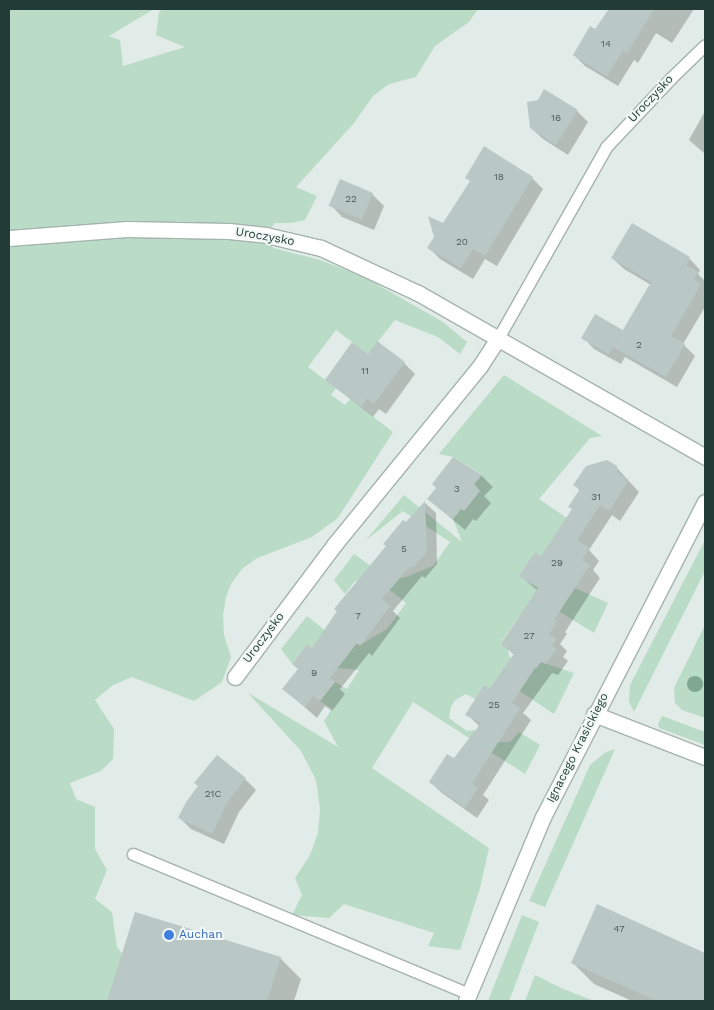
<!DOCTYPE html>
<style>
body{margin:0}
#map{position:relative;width:714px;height:1010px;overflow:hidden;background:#e1ebe7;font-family:"Work Sans",sans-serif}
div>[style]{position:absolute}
.green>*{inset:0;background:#badbc6}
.shadow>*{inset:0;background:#0003}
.building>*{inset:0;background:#b9c8c4;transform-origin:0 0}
.roads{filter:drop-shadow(1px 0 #a4b3ae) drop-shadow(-1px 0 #a4b3ae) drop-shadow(0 1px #a4b3ae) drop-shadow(0 -1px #a4b3ae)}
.service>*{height:11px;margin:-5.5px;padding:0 5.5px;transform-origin:5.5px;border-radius:5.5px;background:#fff}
.minor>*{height:15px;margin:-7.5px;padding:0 7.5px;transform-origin:7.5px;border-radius:7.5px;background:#fff}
.tertiary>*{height:15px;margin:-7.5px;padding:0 7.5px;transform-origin:7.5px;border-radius:7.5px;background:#fff}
.trees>*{width:16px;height:16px;margin:-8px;border-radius:50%;background:#7fa792}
.dots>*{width:14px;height:14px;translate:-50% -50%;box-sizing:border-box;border:2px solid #f1f8f5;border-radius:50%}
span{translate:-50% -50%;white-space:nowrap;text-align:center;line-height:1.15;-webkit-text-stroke:4px #f1f8f5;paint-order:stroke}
.number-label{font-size:10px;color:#485e5a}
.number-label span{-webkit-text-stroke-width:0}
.street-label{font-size:12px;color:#223b36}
.shop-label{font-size:12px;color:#366cbe}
.left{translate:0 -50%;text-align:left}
.frame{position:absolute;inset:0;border:10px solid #223b36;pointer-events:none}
</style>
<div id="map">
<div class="green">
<i style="clip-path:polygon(9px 9px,154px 9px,109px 36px,120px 40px,123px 66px,185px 47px,156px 35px,159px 12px,162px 9px,478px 9px,469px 22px,435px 46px,416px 77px,389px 84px,373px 96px,354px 123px,296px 187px,317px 196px,305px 220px,291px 223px,275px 223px,266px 235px,273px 248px,320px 260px,364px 277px,443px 322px,467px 342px,460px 354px,438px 337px,395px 320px,368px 354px,336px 330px,308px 367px,336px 388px,331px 395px,345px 405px,350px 399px,393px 432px,338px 518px,312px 537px,257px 558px,242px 569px,231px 584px,226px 597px,223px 615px,224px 635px,231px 657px,222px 682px,194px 701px,132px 677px,113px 685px,95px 700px,114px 729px,113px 759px,101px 771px,70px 783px,76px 799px,95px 807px,95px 849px,107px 870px,95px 899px,112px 912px,117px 947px,136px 971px,222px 975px,228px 1001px,9px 1001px)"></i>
<i style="clip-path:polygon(504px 375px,602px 436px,590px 438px,539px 499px,580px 527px,541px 556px,535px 553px,519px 576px,569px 597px,575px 588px,608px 603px,594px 633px,539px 599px,520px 615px,501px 643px,508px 649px,509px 656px,520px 663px,524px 661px,536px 669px,541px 662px,574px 673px,554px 714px,498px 677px,490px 688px,484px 685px,475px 699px,466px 694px,455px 700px,451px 707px,449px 718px,467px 731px,474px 730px,495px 742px,510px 742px,519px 732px,540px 745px,525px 774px,413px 702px,372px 768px,489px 848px,480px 888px,460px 950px,428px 946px,434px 933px,344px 904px,329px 918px,292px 915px,302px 895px,295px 878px,310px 855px,318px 833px,320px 809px,316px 780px,301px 751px,248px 693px,338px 747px,324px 721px,332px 709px,320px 701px,335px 682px,347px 689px,359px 670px,337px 668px,307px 644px,292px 664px,281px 649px,307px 616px,331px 635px,360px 645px,387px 629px,406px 603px,390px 590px,355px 581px,345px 594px,334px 580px,354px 554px,378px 571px,403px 578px,433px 566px,450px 542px,403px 511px,366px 540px,404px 495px,462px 542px,453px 519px,461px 509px,464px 510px,480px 491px,474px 484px,480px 477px,480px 473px,453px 457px,439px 454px)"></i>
<i style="clip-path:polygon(705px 540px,705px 571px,634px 712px,629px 701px,630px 685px)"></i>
<i style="clip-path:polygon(705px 625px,705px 718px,682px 710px,675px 703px,674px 688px)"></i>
<i style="clip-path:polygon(662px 716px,705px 732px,705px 745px,659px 728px,658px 724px)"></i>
<i style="clip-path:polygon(615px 749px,545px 907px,529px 901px,590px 765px,606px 752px)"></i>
<i style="clip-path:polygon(522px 915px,539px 922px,509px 1001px,488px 1001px)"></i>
<i style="clip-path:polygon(535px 975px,561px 988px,594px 1001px,525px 1001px)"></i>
</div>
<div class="shadow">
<i style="clip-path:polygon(614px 9px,694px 9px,672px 43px,656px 33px,638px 63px,634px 60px,618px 86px,585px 66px,574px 55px,606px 21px)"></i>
<i style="clip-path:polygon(538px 101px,577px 111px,588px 122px,568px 155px,543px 139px,531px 128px)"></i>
<i style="clip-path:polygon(705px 111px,705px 154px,689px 140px)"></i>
<i style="clip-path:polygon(467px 178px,532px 178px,543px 189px,497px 266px,485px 259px,473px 279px,440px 259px,429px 248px,471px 182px)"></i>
<i style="clip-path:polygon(372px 194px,384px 206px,374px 230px,342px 217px,331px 205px)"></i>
<i style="clip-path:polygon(612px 258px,689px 258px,700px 270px,698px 274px,705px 281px,705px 307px,683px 344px,695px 356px,677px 387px,625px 357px,621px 364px,594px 349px,583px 337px,623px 332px,651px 285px,624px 269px)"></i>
<i style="clip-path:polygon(368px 356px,404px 363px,415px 374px,386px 414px,379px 409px,373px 417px,326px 380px)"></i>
<i style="clip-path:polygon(453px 459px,482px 476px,493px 487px,484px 496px,491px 503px,476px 521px,473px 519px,465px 530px,428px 499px,437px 488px)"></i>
<i style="clip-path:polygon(616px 467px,639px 492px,620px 521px,612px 515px,589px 550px,599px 561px,593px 570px,600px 578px,565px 632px,567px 634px,560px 644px,567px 651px,563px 657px,568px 661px,558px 675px,552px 673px,523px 713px,531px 720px,483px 795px,489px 800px,477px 818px,442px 793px,430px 782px,454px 759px,480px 727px,467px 714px,490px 690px,514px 655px,502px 643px,538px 591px,521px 576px,542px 558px,573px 509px,580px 491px,575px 485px)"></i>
<i style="clip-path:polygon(425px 503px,436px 513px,437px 564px,425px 578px,422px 576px,393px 611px,400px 618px,372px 656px,369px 653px,340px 689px,345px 694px,332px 711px,325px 706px,317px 718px,284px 689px)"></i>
<i style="clip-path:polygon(245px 779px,256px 790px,239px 812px,224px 844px,191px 829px,180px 818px)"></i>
<i style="clip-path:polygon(598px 906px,705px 954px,705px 1001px,632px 1001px,594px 984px,573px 963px)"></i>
<i style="clip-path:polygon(135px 913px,280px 958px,301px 979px,294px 1001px,109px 1001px)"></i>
</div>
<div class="building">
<i style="clip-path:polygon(609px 9px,654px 9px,627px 53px,623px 50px,607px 77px,573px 55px,590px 26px,595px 29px)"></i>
<i style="clip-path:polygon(544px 89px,578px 110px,556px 145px,530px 128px,527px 102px,538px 100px)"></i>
<i style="clip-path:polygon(484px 146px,533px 177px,485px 256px,473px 249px,461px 268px,427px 248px,434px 237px,428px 216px,443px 223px,470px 181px,465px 178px)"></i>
<i style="left:340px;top:179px;width:36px;height:29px;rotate:23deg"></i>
<i style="clip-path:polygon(632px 223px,690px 257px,686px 265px,698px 272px,694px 279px,701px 284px,671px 336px,685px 344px,666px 377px,613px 347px,651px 282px,611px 258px)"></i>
<i style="left:595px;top:314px;width:32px;height:28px;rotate:30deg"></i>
<i style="clip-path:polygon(377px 341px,405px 362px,374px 404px,367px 399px,361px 407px,325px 380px,352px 342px,368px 354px)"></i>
<i style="clip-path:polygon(453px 457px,482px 475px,474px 484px,480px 491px,464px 511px,461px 509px,453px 519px,427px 499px,436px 488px,432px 484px)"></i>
<i style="clip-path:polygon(607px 460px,617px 466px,617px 472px,629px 480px,609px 511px,600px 505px,577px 540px,589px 548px,582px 560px,590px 565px,554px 620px,557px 622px,549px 634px,557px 639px,552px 645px,557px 649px,546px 664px,541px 662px,535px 668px,512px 703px,520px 708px,472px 784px,478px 788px,465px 808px,429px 782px,447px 754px,454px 758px,481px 723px,465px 715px,484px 685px,490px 688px,514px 654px,501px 644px,538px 588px,519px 576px,535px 552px,541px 556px,572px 509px,568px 507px,580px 489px,573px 485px,586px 466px)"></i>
<i style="clip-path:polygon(425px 501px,427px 552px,413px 568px,410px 566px,382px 599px,390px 606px,360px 646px,357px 643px,330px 678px,335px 682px,320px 701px,313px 696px,305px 707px,282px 689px,298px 669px,292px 664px,307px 644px,312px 648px,337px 611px,334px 609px,386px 546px,383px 544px,403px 520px,406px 522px)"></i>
<i style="clip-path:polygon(217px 755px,246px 778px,228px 801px,212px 834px,178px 818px,186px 802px,198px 786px,194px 783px)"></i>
<i style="clip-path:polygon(597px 904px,705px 953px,705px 1001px,657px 1001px,571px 963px)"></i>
<i style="clip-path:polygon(135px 912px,281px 957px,267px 1001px,107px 1001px)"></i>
</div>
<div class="roads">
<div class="service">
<i style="left:497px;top:340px;width:222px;rotate:-60.5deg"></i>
<i style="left:606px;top:147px;width:95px;rotate:-46.7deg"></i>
<i style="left:671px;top:78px;width:47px;rotate:-44.1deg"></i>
<i style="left:133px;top:854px;width:364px;rotate:22.6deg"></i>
</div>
<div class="minor">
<i style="left:9px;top:238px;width:118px;rotate:-4.4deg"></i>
<i style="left:127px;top:229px;width:102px;rotate:1.1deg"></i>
<i style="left:229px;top:231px;width:37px;rotate:6deg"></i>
<i style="left:266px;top:235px;width:57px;rotate:13.3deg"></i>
<i style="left:321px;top:248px;width:107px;rotate:24.9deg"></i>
<i style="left:418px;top:293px;width:331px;rotate:29.7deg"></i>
<i style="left:235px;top:677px;width:165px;rotate:-53.1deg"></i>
<i style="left:334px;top:545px;width:231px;rotate:-50.8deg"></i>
<i style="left:480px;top:366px;width:31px;rotate:-57deg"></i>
<i style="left:594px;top:714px;width:119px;rotate:21.2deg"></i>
</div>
<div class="tertiary">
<i style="left:466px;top:1001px;width:199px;rotate:-67.3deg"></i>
<i style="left:543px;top:817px;width:354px;rotate:-62.8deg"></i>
</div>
</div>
<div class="trees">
<i style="left:695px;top:684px"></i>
</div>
<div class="dots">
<i style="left:169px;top:935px;background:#3f7fe0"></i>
</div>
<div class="number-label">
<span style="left:606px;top:44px">14</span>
<span style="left:556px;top:118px">16</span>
<span style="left:499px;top:177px">18</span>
<span style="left:351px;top:199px">22</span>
<span style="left:462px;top:242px">20</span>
<span style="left:639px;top:345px">2</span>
<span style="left:365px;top:371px">11</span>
<span style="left:457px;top:489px">3</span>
<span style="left:596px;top:497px">31</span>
<span style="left:404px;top:549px">5</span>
<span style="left:557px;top:563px">29</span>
<span style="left:358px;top:616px">7</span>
<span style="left:529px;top:636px">27</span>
<span style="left:314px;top:673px">9</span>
<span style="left:494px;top:705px">25</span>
<span style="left:213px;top:794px">21C</span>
<span style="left:619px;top:929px">47</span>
</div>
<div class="street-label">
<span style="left:651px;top:99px;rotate:-47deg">Uroczysko</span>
<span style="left:265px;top:237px;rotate:10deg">Uroczysko</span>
<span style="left:264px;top:638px;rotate:-53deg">Uroczysko</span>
<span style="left:578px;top:748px;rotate:-63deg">Ignacego Krasickiego</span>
</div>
<div class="shop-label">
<span class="left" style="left:179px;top:935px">Auchan</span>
</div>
<div class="frame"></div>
</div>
